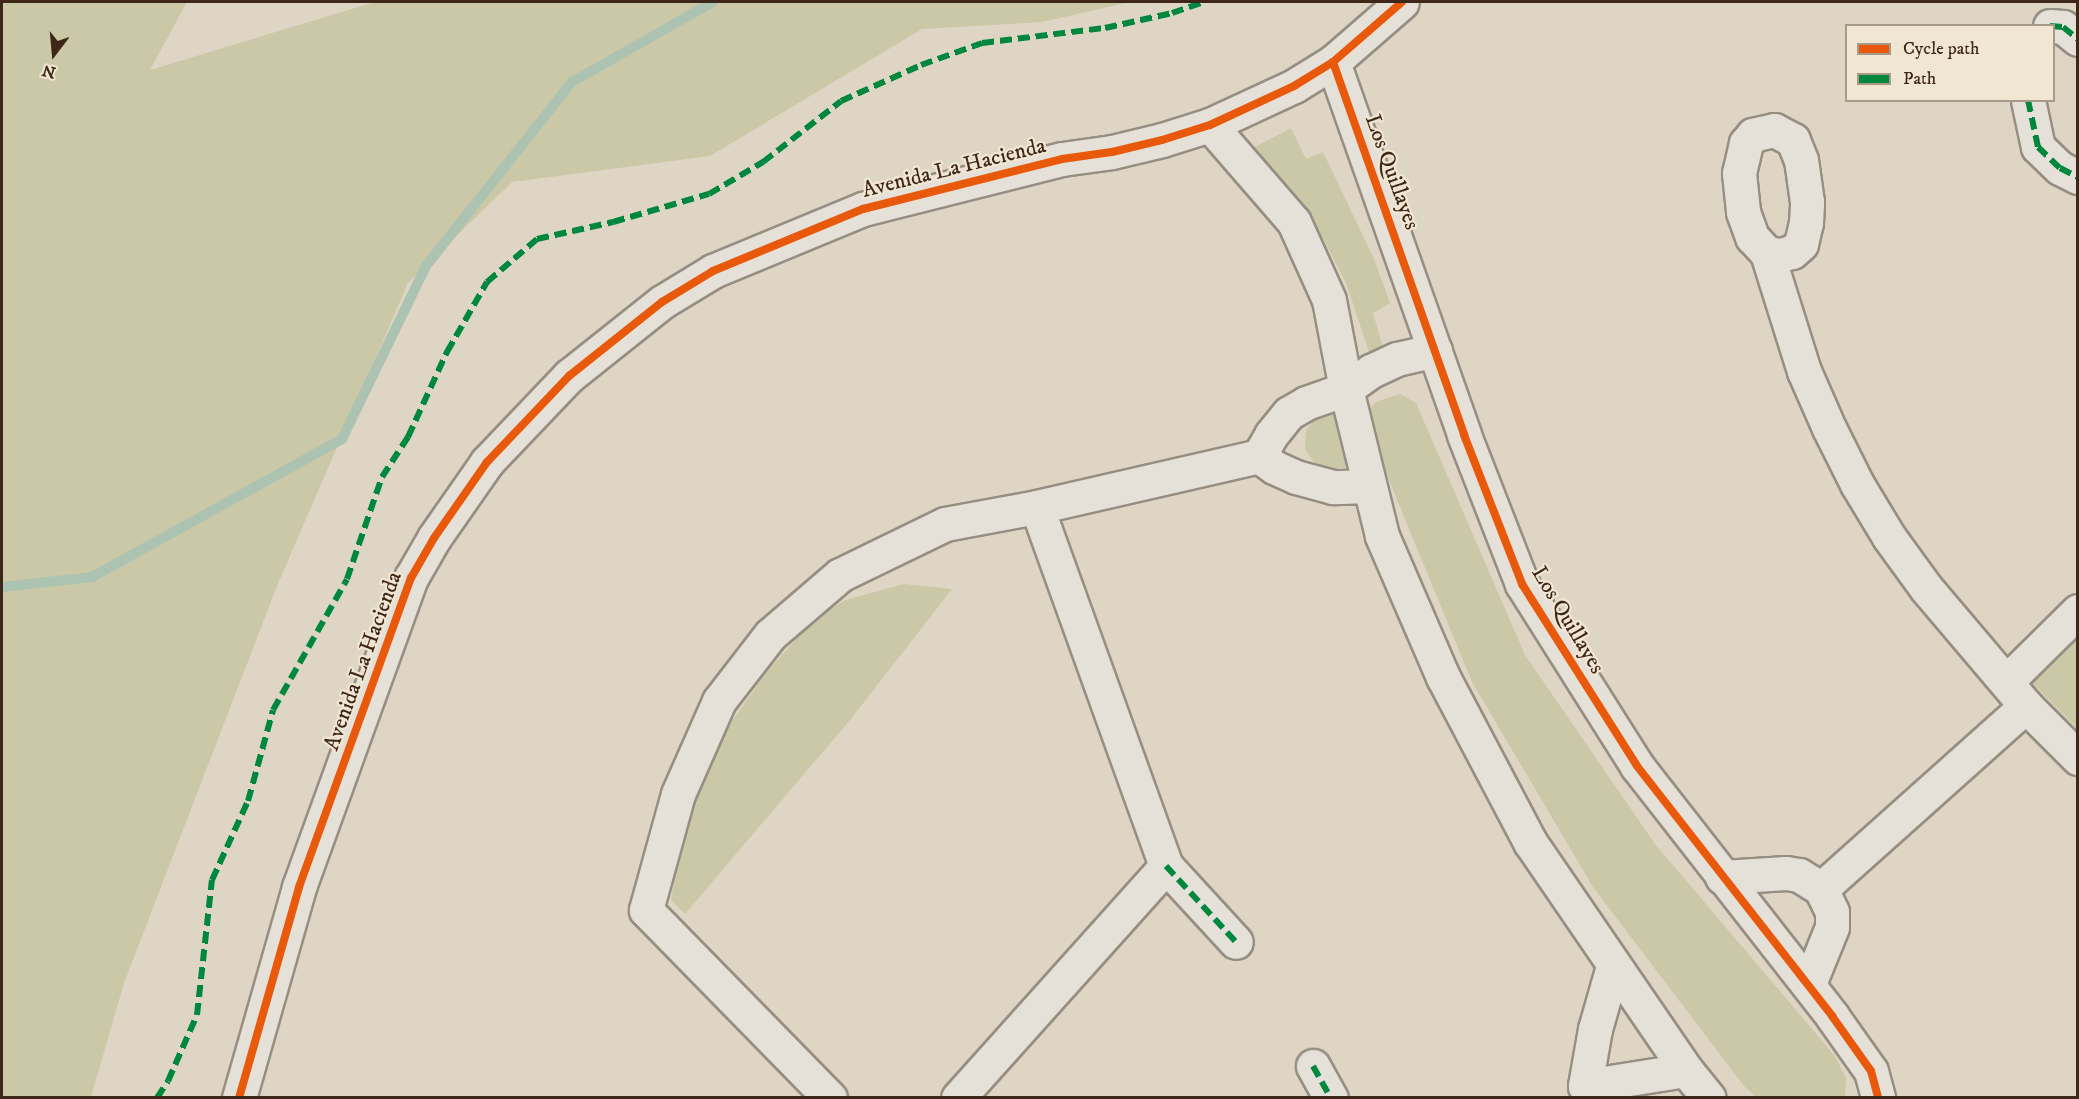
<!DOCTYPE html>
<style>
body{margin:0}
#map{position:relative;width:2079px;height:1099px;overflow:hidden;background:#dfd5c4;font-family:"IM FELL DW Pica",serif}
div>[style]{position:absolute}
.green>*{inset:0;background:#cac8a6}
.stream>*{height:10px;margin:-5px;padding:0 5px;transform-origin:5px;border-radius:5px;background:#adc3b2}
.roads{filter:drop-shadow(2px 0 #978e83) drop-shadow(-2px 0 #978e83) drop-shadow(0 2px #978e83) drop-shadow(0 -2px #978e83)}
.minor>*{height:33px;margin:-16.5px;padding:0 16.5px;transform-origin:16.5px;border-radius:16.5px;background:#e6e1d8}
.quiet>*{height:6px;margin-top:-3px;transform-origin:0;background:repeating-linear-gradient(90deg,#00873e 0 12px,transparent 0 18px)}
.cycleway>*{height:8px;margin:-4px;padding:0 4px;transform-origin:4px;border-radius:4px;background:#e8590c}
span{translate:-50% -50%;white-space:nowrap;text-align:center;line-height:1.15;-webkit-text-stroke:4.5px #f1e6d2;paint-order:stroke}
.street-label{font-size:22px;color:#3e2618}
.frame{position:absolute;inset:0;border:3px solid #3e2618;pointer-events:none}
.legend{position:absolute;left:1845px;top:24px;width:210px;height:78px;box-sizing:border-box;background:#f1e6d2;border:2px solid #a99988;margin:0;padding:8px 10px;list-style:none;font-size:18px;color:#3e2618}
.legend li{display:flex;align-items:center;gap:12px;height:30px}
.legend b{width:30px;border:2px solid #a99988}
.north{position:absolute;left:24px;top:24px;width:60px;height:60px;-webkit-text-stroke:4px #f1e6d2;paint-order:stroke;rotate:196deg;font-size:16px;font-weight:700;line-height:24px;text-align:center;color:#3e2618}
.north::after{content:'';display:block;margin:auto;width:21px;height:27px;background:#3e2618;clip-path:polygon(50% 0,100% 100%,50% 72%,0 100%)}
</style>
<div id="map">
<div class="green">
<i style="clip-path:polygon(2px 2px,187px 2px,150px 70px,375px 2px,1130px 2px,1042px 22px,922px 29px,710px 156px,512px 182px,408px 283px,277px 586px,124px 983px,91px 1097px,2px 1098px)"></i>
<i style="clip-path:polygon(1291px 128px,1306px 159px,1323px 152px,1374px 259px,1390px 303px,1373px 313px,1384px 351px,1371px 358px,1346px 283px,1316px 225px,1293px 197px,1254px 163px,1253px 148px)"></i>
<i style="clip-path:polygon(1400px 394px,1416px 403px,1525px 655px,1655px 844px,1835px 1056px,1846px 1078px,1845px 1097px,1756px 1097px,1744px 1086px,1593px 887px,1472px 682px,1384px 468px,1367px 411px,1376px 402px)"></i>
<i style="clip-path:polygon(1333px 412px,1346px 467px,1329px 471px,1315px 464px,1305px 449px,1306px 430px,1317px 417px)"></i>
<i style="clip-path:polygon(904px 584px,952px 589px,850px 720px,685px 914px,671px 900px,679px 852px,697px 797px,730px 724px,766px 673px,813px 620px,845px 600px)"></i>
<i style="clip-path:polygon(2077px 633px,2077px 728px,2030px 681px)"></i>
</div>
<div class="stream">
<i style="left:2px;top:587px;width:91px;rotate:-6.3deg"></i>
<i style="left:92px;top:577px;width:286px;rotate:-28.9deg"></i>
<i style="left:342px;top:439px;width:192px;rotate:-64.1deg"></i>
<i style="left:426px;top:266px;width:235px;rotate:-51.6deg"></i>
<i style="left:572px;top:82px;width:162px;rotate:-29.6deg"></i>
</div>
<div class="roads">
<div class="minor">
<i style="left:2050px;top:26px;width:13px;rotate:4deg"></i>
<i style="left:2063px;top:27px;width:19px;rotate:39deg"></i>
<i style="left:1333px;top:62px;width:395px;rotate:70.6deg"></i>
<i style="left:1464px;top:435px;width:160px;rotate:68.7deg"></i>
<i style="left:1522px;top:584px;width:215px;rotate:57.7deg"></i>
<i style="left:1637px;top:766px;width:317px;rotate:52deg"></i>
<i style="left:1832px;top:1016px;width:67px;rotate:54.7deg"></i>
<i style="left:1871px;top:1071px;width:28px;rotate:75deg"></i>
<i style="left:2028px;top:100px;width:48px;rotate:78deg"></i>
<i style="left:2038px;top:147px;width:30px;rotate:44deg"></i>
<i style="left:2060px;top:168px;width:20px;rotate:27deg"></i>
<i style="left:1210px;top:125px;width:128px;rotate:49.1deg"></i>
<i style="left:1294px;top:222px;width:85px;rotate:65.8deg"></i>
<i style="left:1329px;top:300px;width:91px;rotate:79.2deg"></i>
<i style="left:1346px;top:389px;width:151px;rotate:76.2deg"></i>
<i style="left:1382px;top:536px;width:154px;rotate:66.6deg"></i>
<i style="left:1443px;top:677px;width:187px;rotate:62.2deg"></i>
<i style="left:1530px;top:842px;width:276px;rotate:55.6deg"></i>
<i style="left:1686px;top:1070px;width:36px;rotate:51deg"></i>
<i style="left:1767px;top:253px;width:13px;rotate:9deg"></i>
<i style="left:1780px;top:255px;width:12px;rotate:-14deg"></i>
<i style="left:1792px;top:252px;width:12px;rotate:-42deg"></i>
<i style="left:1801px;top:244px;width:22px;rotate:-77deg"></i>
<i style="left:1806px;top:223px;width:21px;rotate:-87deg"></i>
<i style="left:1807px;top:202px;width:42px;rotate:-98.1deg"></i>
<i style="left:1801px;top:160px;width:22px;rotate:-112deg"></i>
<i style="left:1793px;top:140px;width:21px;rotate:-152deg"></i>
<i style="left:1774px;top:130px;width:22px;rotate:167deg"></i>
<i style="left:1753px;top:135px;width:11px;rotate:131deg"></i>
<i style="left:1746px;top:143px;width:31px;rotate:103deg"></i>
<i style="left:1739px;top:173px;width:39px;rotate:84deg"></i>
<i style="left:1743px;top:212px;width:27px;rotate:70deg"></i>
<i style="left:1752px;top:237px;width:22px;rotate:47deg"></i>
<i style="left:1767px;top:253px;width:124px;rotate:72.6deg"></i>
<i style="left:1804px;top:371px;width:62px;rotate:66.3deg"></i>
<i style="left:1829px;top:428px;width:63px;rotate:63.4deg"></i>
<i style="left:1857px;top:484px;width:62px;rotate:58.9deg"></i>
<i style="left:1889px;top:537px;width:63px;rotate:54deg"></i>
<i style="left:1926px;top:588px;width:155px;rotate:49.7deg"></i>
<i style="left:2026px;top:706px;width:74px;rotate:45deg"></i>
<i style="left:1369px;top:486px;width:36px;rotate:178deg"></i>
<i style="left:1333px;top:487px;width:38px;rotate:-165deg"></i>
<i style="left:1296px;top:477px;width:24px;rotate:-156deg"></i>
<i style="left:1274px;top:467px;width:19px;rotate:-144deg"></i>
<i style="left:1259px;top:456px;width:24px;rotate:-60deg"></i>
<i style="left:1271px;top:435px;width:28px;rotate:-51deg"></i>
<i style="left:1289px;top:413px;width:20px;rotate:-30deg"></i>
<i style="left:1306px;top:403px;width:42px;rotate:-19.3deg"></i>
<i style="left:1346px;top:389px;width:31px;rotate:-36deg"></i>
<i style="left:1371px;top:371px;width:29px;rotate:-25deg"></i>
<i style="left:1397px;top:359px;width:39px;rotate:-13deg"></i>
<i style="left:2006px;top:682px;width:101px;rotate:-44.6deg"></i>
<i style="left:1166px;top:866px;width:103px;rotate:47.4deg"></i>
<i style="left:1722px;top:877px;width:64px;rotate:-3.6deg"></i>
<i style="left:1786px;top:873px;width:13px;rotate:9deg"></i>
<i style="left:1799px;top:875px;width:26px;rotate:32deg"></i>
<i style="left:1821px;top:889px;width:25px;rotate:64deg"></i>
<i style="left:1832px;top:912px;width:15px;rotate:90deg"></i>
<i style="left:1832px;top:927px;width:61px;rotate:112deg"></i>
<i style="left:1821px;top:889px;width:275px;rotate:-41.8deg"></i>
<i style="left:1613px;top:966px;width:66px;rotate:105.9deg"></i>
<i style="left:1595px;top:1029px;width:58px;rotate:100deg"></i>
<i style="left:1585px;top:1086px;width:102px;rotate:-9deg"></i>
<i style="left:1313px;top:1066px;width:37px;rotate:61deg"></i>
<i style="left:239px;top:1098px;width:219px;rotate:-74.1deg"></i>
<i style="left:299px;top:887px;width:329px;rotate:-70.1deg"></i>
<i style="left:411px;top:578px;width:46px;rotate:-60.1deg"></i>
<i style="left:434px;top:538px;width:93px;rotate:-55.1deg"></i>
<i style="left:487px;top:462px;width:119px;rotate:-46.4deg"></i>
<i style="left:569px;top:376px;width:119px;rotate:-38.5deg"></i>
<i style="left:662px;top:302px;width:60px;rotate:-31.3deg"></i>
<i style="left:713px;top:271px;width:162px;rotate:-22.5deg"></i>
<i style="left:863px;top:209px;width:205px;rotate:-14.1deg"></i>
<i style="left:1062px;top:159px;width:50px;rotate:-8deg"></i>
<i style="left:1112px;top:152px;width:51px;rotate:-13.5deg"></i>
<i style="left:1162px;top:140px;width:50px;rotate:-17.4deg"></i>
<i style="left:1210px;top:125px;width:93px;rotate:-24.9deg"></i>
<i style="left:1294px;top:86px;width:46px;rotate:-31.6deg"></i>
<i style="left:1333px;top:62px;width:91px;rotate:-41deg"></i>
<i style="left:830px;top:1098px;width:263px;rotate:-134.4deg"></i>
<i style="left:646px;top:910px;width:120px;rotate:-74.6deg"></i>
<i style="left:678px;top:794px;width:102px;rotate:-66.2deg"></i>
<i style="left:719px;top:701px;width:83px;rotate:-52.3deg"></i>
<i style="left:770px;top:635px;width:92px;rotate:-40.6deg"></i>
<i style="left:840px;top:575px;width:117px;rotate:-25.9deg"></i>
<i style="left:945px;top:524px;width:94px;rotate:-10.5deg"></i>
<i style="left:1037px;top:507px;width:228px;rotate:-12.9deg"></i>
<i style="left:958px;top:1098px;width:312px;rotate:-48.1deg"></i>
<i style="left:1166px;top:866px;width:381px;rotate:-109.8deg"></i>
</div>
</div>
<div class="quiet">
<i style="left:2050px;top:26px;width:13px;rotate:4deg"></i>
<i style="left:2063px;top:27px;width:19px;rotate:39deg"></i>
<i style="left:2028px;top:100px;width:48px;rotate:78deg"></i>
<i style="left:2038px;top:147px;width:30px;rotate:44deg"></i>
<i style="left:2060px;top:168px;width:20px;rotate:27deg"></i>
<i style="left:1166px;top:866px;width:103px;rotate:47.4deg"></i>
<i style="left:1313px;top:1066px;width:37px;rotate:61deg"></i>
<i style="left:157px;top:1098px;width:20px;rotate:-57deg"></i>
<i style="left:168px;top:1081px;width:72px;rotate:-66.3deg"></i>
<i style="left:197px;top:1015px;width:136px;rotate:-83.7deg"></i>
<i style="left:212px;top:880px;width:87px;rotate:-65.5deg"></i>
<i style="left:248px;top:801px;width:94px;rotate:-74.6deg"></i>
<i style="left:273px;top:710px;width:150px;rotate:-60.5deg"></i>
<i style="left:347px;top:579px;width:108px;rotate:-71.1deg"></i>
<i style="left:382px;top:477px;width:48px;rotate:-57deg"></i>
<i style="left:408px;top:437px;width:94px;rotate:-65.4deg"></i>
<i style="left:447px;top:352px;width:81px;rotate:-60.3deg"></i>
<i style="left:487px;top:282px;width:66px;rotate:-40.7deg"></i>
<i style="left:537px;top:239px;width:78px;rotate:-12.6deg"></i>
<i style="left:613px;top:222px;width:100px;rotate:-16.3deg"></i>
<i style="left:709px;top:194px;width:63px;rotate:-30.7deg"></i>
<i style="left:763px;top:162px;width:99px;rotate:-38deg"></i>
<i style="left:841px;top:101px;width:88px;rotate:-24.2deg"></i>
<i style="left:921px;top:65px;width:65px;rotate:-19.8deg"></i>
<i style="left:982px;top:43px;width:124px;rotate:-7deg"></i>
<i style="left:1105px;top:28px;width:69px;rotate:-12.6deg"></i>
<i style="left:1172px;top:13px;width:34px;rotate:-19deg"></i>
</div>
<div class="cycleway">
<i style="left:1333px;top:62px;width:395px;rotate:70.6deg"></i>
<i style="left:1464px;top:435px;width:160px;rotate:68.7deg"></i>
<i style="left:1522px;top:584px;width:215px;rotate:57.7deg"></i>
<i style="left:1637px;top:766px;width:317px;rotate:52deg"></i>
<i style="left:1832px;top:1016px;width:67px;rotate:54.7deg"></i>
<i style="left:1871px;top:1071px;width:28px;rotate:75deg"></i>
<i style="left:239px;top:1098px;width:219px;rotate:-74.1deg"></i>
<i style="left:299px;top:887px;width:329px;rotate:-70.1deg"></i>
<i style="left:411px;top:578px;width:46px;rotate:-60.1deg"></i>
<i style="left:434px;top:538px;width:93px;rotate:-55.1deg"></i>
<i style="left:487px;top:462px;width:119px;rotate:-46.4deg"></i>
<i style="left:569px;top:376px;width:119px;rotate:-38.5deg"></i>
<i style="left:662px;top:302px;width:60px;rotate:-31.3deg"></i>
<i style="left:713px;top:271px;width:162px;rotate:-22.5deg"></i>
<i style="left:863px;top:209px;width:205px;rotate:-14.1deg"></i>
<i style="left:1062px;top:159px;width:50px;rotate:-8deg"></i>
<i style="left:1112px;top:152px;width:51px;rotate:-13.5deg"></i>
<i style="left:1162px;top:140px;width:50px;rotate:-17.4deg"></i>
<i style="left:1210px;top:125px;width:93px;rotate:-24.9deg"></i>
<i style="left:1294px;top:86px;width:46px;rotate:-31.6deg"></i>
<i style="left:1333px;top:62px;width:91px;rotate:-41deg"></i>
</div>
<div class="street-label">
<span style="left:954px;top:168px;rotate:-14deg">Avenida La Hacienda</span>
<span style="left:1392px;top:172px;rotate:70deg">Los Quillayes</span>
<span style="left:1568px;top:620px;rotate:59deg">Los Quillayes</span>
<span style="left:363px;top:661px;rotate:-70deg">Avenida La Hacienda</span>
</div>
<div class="frame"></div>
<ul class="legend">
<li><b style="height:8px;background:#e8590c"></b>Cycle path</li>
<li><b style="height:8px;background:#00873e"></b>Path</li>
</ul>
<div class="north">N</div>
</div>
